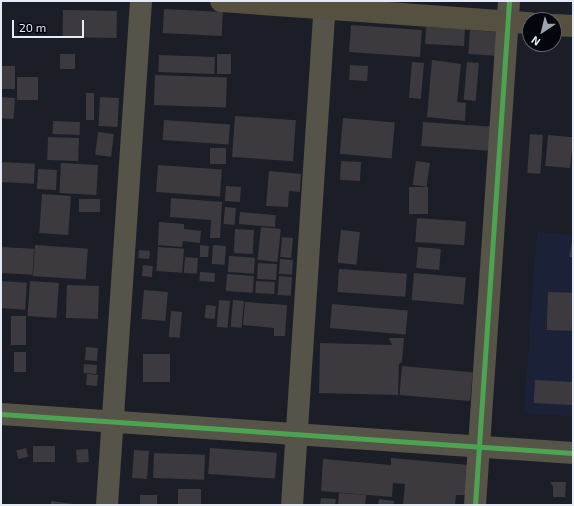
<!DOCTYPE html>
<style>
body{margin:0}
#map{position:relative;width:574px;height:506px;overflow:hidden;background:#1b1e27;font-family:"Exo 2",sans-serif}
div>[style]{position:absolute}
.built>*{inset:0;background:#1b2137}
.building>*{inset:0;background:#3c3a3e;transform-origin:0 0}
.street>*{height:22px;margin:-11px;padding:0 11px;transform-origin:11px;border-radius:11px;background:#565348}
.secondary>*{height:22px;margin:-11px;padding:0 11px;transform-origin:11px;border-radius:11px;background:#55503f}
.cycleway>*{height:5px;margin:-2.5px;padding:0 2.5px;transform-origin:2.5px;border-radius:2.5px;background:#4ca352}
span{translate:-50% -50%;white-space:nowrap;text-align:center;line-height:1.15;-webkit-text-stroke:3.5px #04060d;paint-order:stroke}
.frame{position:absolute;inset:0;border:2px solid #e5eaf7;pointer-events:none}
.north{position:absolute;left:522px;top:12px;width:40px;height:40px;box-sizing:border-box;background:#04060d;border:1px solid #5e616b;border-radius:50%;rotate:215deg;font-size:11px;font-weight:700;line-height:16px;text-align:center;color:#e5eaf7}
.north::after{content:'';display:block;margin:auto;width:14px;height:18px;background:#9ea3ae;clip-path:polygon(50% 0,100% 100%,50% 72%,0 100%)}
.scale{position:absolute;left:12px;top:20px;width:72px;height:18px;box-sizing:border-box;border:2px solid #e5eaf7;border-top:0;padding-left:5px;font-size:12px;line-height:14px;white-space:nowrap;color:#e5eaf7;-webkit-text-stroke:3px #04060d;paint-order:stroke}
</style>
<div id="map">
<div class="built">
<i style="clip-path:polygon(537px 231px,573px 236px,573px 417px,524px 413px)"></i>
</div>
<div class="building">
<i style="left:164px;top:9px;width:59px;height:24px;rotate:3deg"></i>
<i style="left:63px;top:10px;width:54px;height:27px;rotate:1deg"></i>
<i style="left:351px;top:25px;width:71px;height:27px;rotate:4deg"></i>
<i style="left:426px;top:27px;width:39px;height:17px;rotate:3deg"></i>
<i style="left:470px;top:30px;width:27px;height:24px;rotate:4deg"></i>
<i style="left:60px;top:54px;width:15px;height:15px"></i>
<i style="left:217px;top:54px;width:14px;height:20px"></i>
<i style="left:159px;top:55px;width:56px;height:17px;rotate:2deg"></i>
<i style="clip-path:polygon(432px 60px,461px 64px,457px 102px,466px 103px,465px 121px,427px 117px)"></i>
<i style="left:412px;top:62px;width:12px;height:36px;rotate:5deg"></i>
<i style="left:467px;top:62px;width:12px;height:38px;rotate:5deg"></i>
<i style="left:350px;top:65px;width:18px;height:15px;rotate:3deg"></i>
<i style="left:1px;top:66px;width:14px;height:23px"></i>
<i style="left:155px;top:75px;width:72px;height:30px;rotate:2deg"></i>
<i style="left:17px;top:77px;width:21px;height:23px"></i>
<i style="left:86px;top:93px;width:8px;height:27px"></i>
<i style="left:1px;top:97px;width:14px;height:21px;rotate:4deg"></i>
<i style="left:100px;top:97px;width:19px;height:29px;rotate:3deg"></i>
<i style="left:235px;top:116px;width:61px;height:41px;rotate:4deg"></i>
<i style="left:343px;top:118px;width:52px;height:36px;rotate:5deg"></i>
<i style="left:164px;top:120px;width:66px;height:20px;rotate:4deg"></i>
<i style="left:53px;top:121px;width:27px;height:13px;rotate:2deg"></i>
<i style="left:423px;top:122px;width:69px;height:24px;rotate:4deg"></i>
<i style="left:98px;top:132px;width:16px;height:23px;rotate:7deg"></i>
<i style="left:530px;top:134px;width:13px;height:39px;rotate:4deg"></i>
<i style="left:548px;top:135px;width:25px;height:31px;rotate:5deg"></i>
<i style="left:48px;top:137px;width:31px;height:23px;rotate:2deg"></i>
<i style="left:210px;top:148px;width:16px;height:16px"></i>
<i style="left:341px;top:161px;width:20px;height:19px;rotate:3deg"></i>
<i style="left:416px;top:161px;width:14px;height:24px;rotate:8deg"></i>
<i style="left:1px;top:162px;width:34px;height:20px;rotate:3deg"></i>
<i style="left:61px;top:163px;width:37px;height:30px;rotate:3deg"></i>
<i style="left:158px;top:165px;width:64px;height:27px;rotate:4deg"></i>
<i style="left:38px;top:169px;width:19px;height:20px;rotate:3deg"></i>
<i style="clip-path:polygon(269px 171px,301px 174px,300px 192px,289px 191px,288px 207px,266px 206px)"></i>
<i style="left:226px;top:186px;width:15px;height:15px;rotate:4deg"></i>
<i style="left:409px;top:187px;width:19px;height:27px"></i>
<i style="left:42px;top:194px;width:29px;height:39px;rotate:4deg"></i>
<i style="clip-path:polygon(171px 198px,222px 202px,220px 238px,210px 238px,211px 220px,170px 217px)"></i>
<i style="left:79px;top:199px;width:21px;height:13px"></i>
<i style="left:225px;top:207px;width:11px;height:17px;rotate:5deg"></i>
<i style="left:240px;top:212px;width:36px;height:12px;rotate:5deg"></i>
<i style="left:417px;top:218px;width:49px;height:24px;rotate:4deg"></i>
<i style="clip-path:polygon(159px 222px,184px 224px,184px 229px,201px 231px,200px 243px,183px 241px,182px 247px,158px 245px)"></i>
<i style="left:261px;top:227px;width:20px;height:33px;rotate:6deg"></i>
<i style="left:235px;top:229px;width:19px;height:24px;rotate:3deg"></i>
<i style="left:341px;top:230px;width:19px;height:33px;rotate:6deg"></i>
<i style="left:282px;top:237px;width:11px;height:20px;rotate:5deg"></i>
<i style="clip-path:polygon(573px 237px,573px 257px,569px 257px)"></i>
<i style="left:35px;top:245px;width:53px;height:31px;rotate:4deg"></i>
<i style="clip-path:polygon(200px 245px,209px 246px,208px 257px,200px 257px)"></i>
<i style="left:213px;top:245px;width:13px;height:19px;rotate:4deg"></i>
<i style="left:1px;top:247px;width:33px;height:26px;rotate:3deg"></i>
<i style="left:158px;top:247px;width:26px;height:24px;rotate:4deg"></i>
<i style="left:418px;top:247px;width:23px;height:21px;rotate:5deg"></i>
<i style="left:139px;top:250px;width:11px;height:8px;rotate:5deg"></i>
<i style="left:229px;top:256px;width:26px;height:16px;rotate:4deg"></i>
<i style="left:185px;top:257px;width:13px;height:16px;rotate:4deg"></i>
<i style="left:280px;top:259px;width:13px;height:15px;rotate:4deg"></i>
<i style="left:258px;top:263px;width:19px;height:16px;rotate:3deg"></i>
<i style="left:143px;top:265px;width:10px;height:11px;rotate:6deg"></i>
<i style="left:339px;top:269px;width:68px;height:23px;rotate:4deg"></i>
<i style="left:200px;top:272px;width:15px;height:9px;rotate:4deg"></i>
<i style="left:414px;top:273px;width:52px;height:27px;rotate:5deg"></i>
<i style="left:227px;top:274px;width:27px;height:17px;rotate:4deg"></i>
<i style="left:279px;top:276px;width:13px;height:19px;rotate:4deg"></i>
<i style="left:1px;top:281px;width:26px;height:27px;rotate:4deg"></i>
<i style="left:30px;top:281px;width:29px;height:35px;rotate:4deg"></i>
<i style="left:256px;top:281px;width:19px;height:12px;rotate:3deg"></i>
<i style="left:67px;top:285px;width:32px;height:33px;rotate:2deg"></i>
<i style="left:144px;top:290px;width:24px;height:29px;rotate:5deg"></i>
<i style="left:548px;top:292px;width:25px;height:38px;rotate:2deg"></i>
<i style="left:219px;top:300px;width:11px;height:27px;rotate:5deg"></i>
<i style="left:233px;top:300px;width:11px;height:27px;rotate:5deg"></i>
<i style="clip-path:polygon(245px 302px,287px 305px,285px 336px,274px 336px,274px 328px,243px 325px)"></i>
<i style="left:332px;top:304px;width:76px;height:24px;rotate:5deg"></i>
<i style="left:206px;top:305px;width:10px;height:13px;rotate:6deg"></i>
<i style="left:171px;top:311px;width:11px;height:26px;rotate:5deg"></i>
<i style="left:11px;top:316px;width:15px;height:29px"></i>
<i style="clip-path:polygon(389px 338px,404px 338px,402px 362px,399px 364px,398px 395px,319px 393px,320px 343px,392px 345px)"></i>
<i style="left:86px;top:347px;width:12px;height:13px;rotate:5deg"></i>
<i style="left:14px;top:352px;width:12px;height:20px"></i>
<i style="left:143px;top:354px;width:27px;height:28px"></i>
<i style="left:84px;top:364px;width:13px;height:9px;rotate:4deg"></i>
<i style="left:402px;top:366px;width:71px;height:29px;rotate:5deg"></i>
<i style="left:87px;top:374px;width:11px;height:11px;rotate:5deg"></i>
<i style="left:535px;top:380px;width:38px;height:23px;rotate:3deg"></i>
<i style="left:33px;top:446px;width:22px;height:16px"></i>
<i style="left:26px;top:448px;width:9px;height:10px;rotate:77deg"></i>
<i style="left:210px;top:448px;width:67px;height:26px;rotate:4deg"></i>
<i style="left:88px;top:449px;width:13px;height:12px;rotate:86deg"></i>
<i style="left:134px;top:450px;width:15px;height:28px;rotate:4deg"></i>
<i style="left:154px;top:453px;width:51px;height:25px;rotate:2deg"></i>
<i style="clip-path:polygon(391px 458px,469px 465px,467px 495px,456px 495px,455px 505px,403px 505px,405px 484px,393px 483px,392px 497px,321px 491px,323px 459px,391px 465px)"></i>
<i style="clip-path:polygon(550px 482px,566px 482px,565px 497px,553px 497px,553px 486px)"></i>
<i style="left:178px;top:489px;width:23px;height:16px"></i>
<i style="clip-path:polygon(339px 493px,366px 495px,365px 505px,338px 505px)"></i>
<i style="left:140px;top:495px;width:17px;height:10px"></i>
<i style="clip-path:polygon(321px 498px,336px 499px,335px 505px,320px 505px)"></i>
<i style="clip-path:polygon(379px 499px,394px 501px,393px 505px,378px 505px)"></i>
<i style="clip-path:polygon(51px 501px,74px 504px,74px 505px,51px 505px)"></i>
</div>
<div class="street">
<i style="left:1px;top:414px;width:573px;rotate:3.9deg"></i>
<i style="left:107px;top:505px;width:505px;rotate:-86.14deg"></i>
<i style="left:292px;top:505px;width:505px;rotate:-86.25deg"></i>
<i style="left:475px;top:505px;width:505px;rotate:-86.14deg"></i>
</div>
<div class="secondary">
<i style="left:221px;top:1px;width:310px;rotate:4.1deg"></i>
<i style="left:554px;top:25px;width:19px;rotate:3deg"></i>
</div>
<div class="cycleway">
<i style="left:1px;top:414px;width:573px;rotate:3.9deg"></i>
<i style="left:475px;top:505px;width:505px;rotate:-86.14deg"></i>
</div>
<div class="frame"></div>
<div class="north">N</div>
<div class="scale">20 m</div>
</div>
